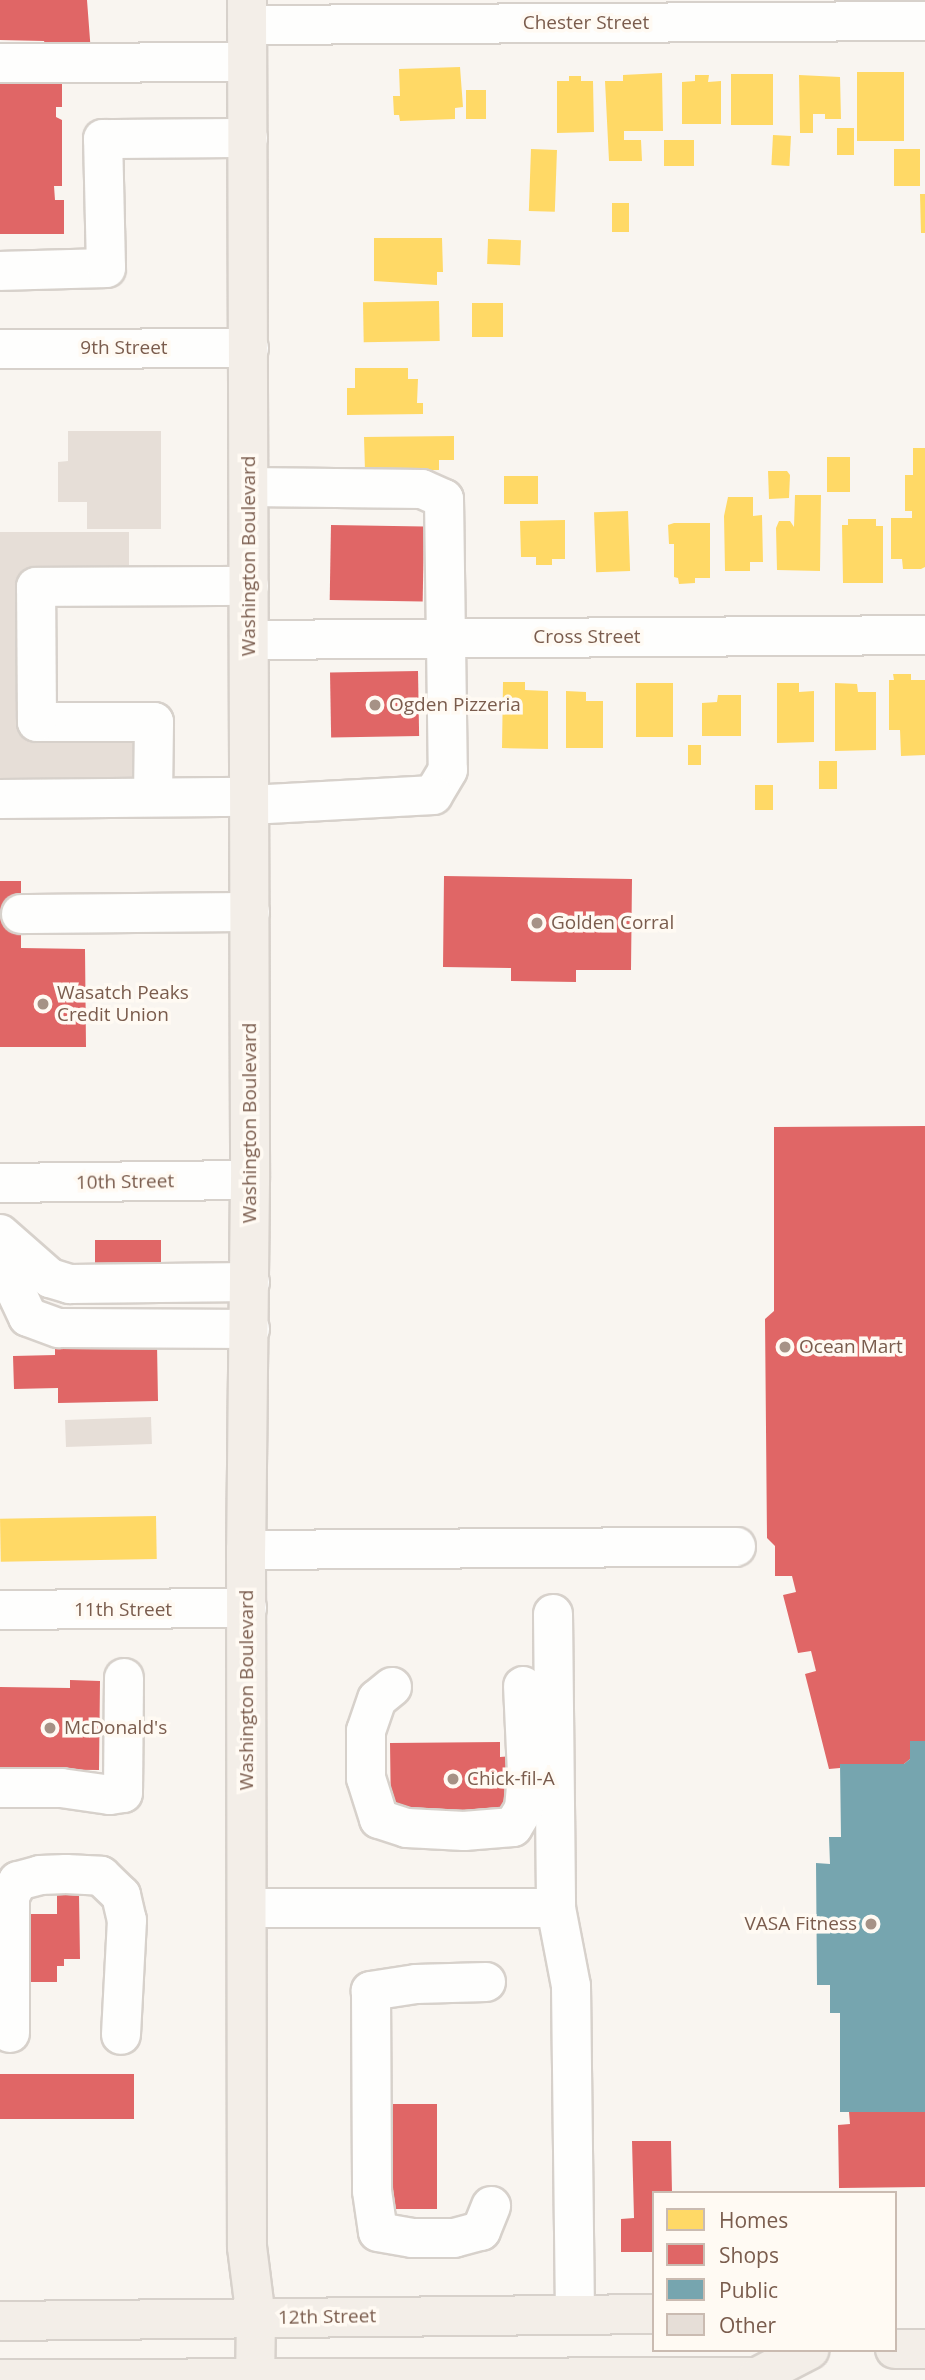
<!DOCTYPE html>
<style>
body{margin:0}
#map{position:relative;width:925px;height:2380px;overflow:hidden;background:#f9f5f0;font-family:"Open Sans",sans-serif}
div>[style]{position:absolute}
.homes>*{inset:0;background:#ffd966;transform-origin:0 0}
.shops>*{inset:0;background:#e06666;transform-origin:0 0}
.public>*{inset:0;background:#76a5af}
.building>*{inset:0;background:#e6ded7;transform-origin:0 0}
.roads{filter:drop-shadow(2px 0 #d7d1cb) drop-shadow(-2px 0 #d7d1cb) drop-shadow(0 2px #d7d1cb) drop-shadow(0 -2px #d7d1cb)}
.minor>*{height:38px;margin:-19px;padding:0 19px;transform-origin:19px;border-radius:19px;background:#fefefd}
.major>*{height:38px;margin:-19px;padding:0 19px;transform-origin:19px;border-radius:19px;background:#f3eee8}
.dots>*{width:19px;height:19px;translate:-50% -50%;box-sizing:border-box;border:4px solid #fffaf3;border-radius:50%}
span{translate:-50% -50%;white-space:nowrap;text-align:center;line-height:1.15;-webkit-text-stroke:7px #fffaf3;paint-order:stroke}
.street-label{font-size:19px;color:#7a5c4d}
.poi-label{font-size:19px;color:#7a5c4d}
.left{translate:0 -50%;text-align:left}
.right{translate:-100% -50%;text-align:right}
.legend{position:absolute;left:652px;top:2191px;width:245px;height:161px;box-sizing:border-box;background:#fffaf3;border:2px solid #cabbb1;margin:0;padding:9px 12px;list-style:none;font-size:21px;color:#7a5c4d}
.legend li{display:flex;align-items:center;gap:14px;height:35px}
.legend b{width:35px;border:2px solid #cabbb1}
</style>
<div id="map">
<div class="homes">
<i style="clip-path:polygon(460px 67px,463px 107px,455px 108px,455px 119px,400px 121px,399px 115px,394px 115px,393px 96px,400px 96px,399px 69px)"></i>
<i style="left:857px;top:72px;width:47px;height:69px"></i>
<i style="clip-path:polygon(662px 73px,663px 131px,624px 131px,624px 140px,641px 140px,642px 161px,609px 161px,605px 81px,623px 81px,623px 75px)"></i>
<i style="left:731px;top:74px;width:42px;height:51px"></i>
<i style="clip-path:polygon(695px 75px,709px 75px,708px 82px,721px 81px,721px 124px,682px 124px,682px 82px,695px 81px)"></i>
<i style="clip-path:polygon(799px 75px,840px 77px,841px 119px,825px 119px,825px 114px,813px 114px,813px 133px,800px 133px)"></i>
<i style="clip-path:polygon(569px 76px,581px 76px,581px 81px,593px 81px,594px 132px,557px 133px,557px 81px,569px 81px)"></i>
<i style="left:466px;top:90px;width:20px;height:29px"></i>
<i style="left:837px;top:128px;width:17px;height:27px"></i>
<i style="left:773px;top:135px;width:18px;height:30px;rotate:3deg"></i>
<i style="left:664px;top:140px;width:30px;height:26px"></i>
<i style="left:531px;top:149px;width:26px;height:62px;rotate:2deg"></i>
<i style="left:894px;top:149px;width:26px;height:37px"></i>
<i style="clip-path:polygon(920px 194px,925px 194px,925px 233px,921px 233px)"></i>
<i style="left:612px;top:203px;width:17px;height:29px"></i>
<i style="clip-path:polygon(374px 238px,442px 238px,443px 272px,437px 272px,437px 285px,374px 281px)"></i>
<i style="left:488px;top:239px;width:33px;height:25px;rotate:2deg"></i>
<i style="left:439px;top:301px;width:40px;height:76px;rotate:89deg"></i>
<i style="left:472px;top:303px;width:31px;height:34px"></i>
<i style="clip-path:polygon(355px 368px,408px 368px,408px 379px,418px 379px,417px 403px,423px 403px,423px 414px,347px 415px,347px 388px,355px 388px)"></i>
<i style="clip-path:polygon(454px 436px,454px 460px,439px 460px,439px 470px,365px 471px,364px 437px)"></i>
<i style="clip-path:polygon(913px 448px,925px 448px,925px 567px,921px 569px,903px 569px,902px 559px,891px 559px,891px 518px,912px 518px,912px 511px,905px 511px,905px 475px,913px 475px)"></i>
<i style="left:827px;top:457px;width:23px;height:35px"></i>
<i style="clip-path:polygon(768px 471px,787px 471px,790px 475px,789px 498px,769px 499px)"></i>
<i style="left:504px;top:476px;width:34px;height:28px"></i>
<i style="clip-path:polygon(795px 495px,821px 495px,820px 571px,777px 570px,776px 528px,779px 521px,790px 521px,794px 527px)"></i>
<i style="clip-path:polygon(728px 497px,753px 497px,753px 516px,762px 515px,763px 562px,750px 562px,750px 571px,725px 571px,724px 516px)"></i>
<i style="left:628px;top:511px;width:60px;height:34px;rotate:88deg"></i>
<i style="clip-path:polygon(848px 519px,876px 519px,876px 526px,883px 526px,883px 583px,843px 583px,842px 525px,848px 525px)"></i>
<i style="clip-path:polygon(565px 520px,565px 559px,552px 559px,552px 565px,536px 565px,536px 557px,521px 557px,520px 521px)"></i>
<i style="clip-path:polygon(674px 523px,710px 523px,710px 578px,695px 578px,695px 583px,679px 584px,678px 578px,674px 577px,674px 544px,669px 544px,668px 525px)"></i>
<i style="clip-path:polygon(893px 674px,911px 674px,911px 680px,925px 680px,925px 755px,901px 756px,900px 730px,889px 730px,889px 680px,894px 680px)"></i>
<i style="clip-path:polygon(503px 682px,525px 682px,525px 690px,548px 691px,548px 749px,502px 748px)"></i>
<i style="left:636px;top:683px;width:37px;height:54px"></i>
<i style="clip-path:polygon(777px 683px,799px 683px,799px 692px,814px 691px,814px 742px,777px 743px)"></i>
<i style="clip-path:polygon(835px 683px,857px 684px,858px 692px,876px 692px,876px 750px,835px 751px)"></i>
<i style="clip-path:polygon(566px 691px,586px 692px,586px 701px,603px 701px,603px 748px,566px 748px)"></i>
<i style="clip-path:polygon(718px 695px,741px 695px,741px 736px,702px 736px,702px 703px,717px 702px)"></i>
<i style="left:701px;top:745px;width:20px;height:13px;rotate:90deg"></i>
<i style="left:819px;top:761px;width:18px;height:28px"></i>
<i style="left:755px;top:785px;width:18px;height:25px"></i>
<i style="left:156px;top:1516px;width:43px;height:156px;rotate:89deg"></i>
</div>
<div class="shops">
<i style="clip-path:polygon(0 0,87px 0,91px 53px,49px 56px,44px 41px,0 40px)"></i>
<i style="clip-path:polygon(0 72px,62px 72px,62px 107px,56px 107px,56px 117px,62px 120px,62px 186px,54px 186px,55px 200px,64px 200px,64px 234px,0 234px)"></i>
<i style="left:331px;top:525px;width:93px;height:75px;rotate:1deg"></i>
<i style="left:418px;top:671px;width:65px;height:88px;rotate:89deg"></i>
<i style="clip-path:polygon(444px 876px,632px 879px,631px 970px,576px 970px,576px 982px,511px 981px,511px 968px,443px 967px)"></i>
<i style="clip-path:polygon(0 881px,21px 881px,21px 948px,85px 949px,86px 1047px,0 1047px)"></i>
<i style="clip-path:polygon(925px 1126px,925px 1741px,910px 1741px,910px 1759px,904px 1764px,840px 1764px,840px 1768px,829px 1769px,805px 1674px,816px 1671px,811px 1651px,798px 1653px,783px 1595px,796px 1592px,792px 1576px,775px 1576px,775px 1546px,767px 1538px,765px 1319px,774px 1311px,774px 1127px)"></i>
<i style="left:95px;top:1240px;width:66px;height:37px"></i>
<i style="clip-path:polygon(157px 1344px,158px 1401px,58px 1403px,58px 1388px,14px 1389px,13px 1356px,55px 1355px,55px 1346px)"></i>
<i style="clip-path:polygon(70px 1680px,100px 1681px,99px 1770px,0 1769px,0 1687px,70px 1688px)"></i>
<i style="clip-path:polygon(500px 1742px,500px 1757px,515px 1756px,515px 1801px,505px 1802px,505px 1813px,391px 1814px,390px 1743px)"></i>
<i style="clip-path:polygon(57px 1894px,79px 1894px,80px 1959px,64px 1959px,64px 1966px,57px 1966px,57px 1982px,31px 1982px,30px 1958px,21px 1958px,21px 1940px,30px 1940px,30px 1914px,57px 1914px)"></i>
<i style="left:0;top:2074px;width:134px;height:45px"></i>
<i style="left:385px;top:2104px;width:52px;height:105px"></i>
<i style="clip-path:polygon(849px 2112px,925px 2112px,925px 2187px,839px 2188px,838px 2125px,850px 2124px)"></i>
<i style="clip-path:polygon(632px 2141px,671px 2141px,672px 2193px,654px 2193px,654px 2252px,621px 2252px,621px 2219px,634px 2218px)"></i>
</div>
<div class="public">
<i style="clip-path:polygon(910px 1741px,925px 1741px,925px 2112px,840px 2112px,840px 2013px,830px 2013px,830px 1985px,817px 1985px,816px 1863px,830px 1864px,829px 1837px,841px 1837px,840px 1764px,904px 1764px,910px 1759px)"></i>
</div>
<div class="building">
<i style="clip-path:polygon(68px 431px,161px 431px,161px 529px,87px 529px,87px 502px,58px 502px,58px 462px,68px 461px)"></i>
<i style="clip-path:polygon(0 532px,129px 532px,129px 568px,25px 568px,26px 737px,144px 737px,144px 777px,0 778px)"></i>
<i style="left:151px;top:1417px;width:27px;height:86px;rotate:88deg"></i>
</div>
<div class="roads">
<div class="minor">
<i style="left:247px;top:25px;width:678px;rotate:-0.34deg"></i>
<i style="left:0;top:63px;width:246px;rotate:-0.2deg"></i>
<i style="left:0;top:271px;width:106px;rotate:-1.6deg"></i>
<i style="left:106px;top:268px;width:129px;rotate:-91.3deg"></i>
<i style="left:103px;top:139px;width:145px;rotate:-0.4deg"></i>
<i style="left:0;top:349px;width:249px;rotate:-0.2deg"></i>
<i style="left:249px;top:487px;width:173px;rotate:0.7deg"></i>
<i style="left:422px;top:489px;width:24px;rotate:24deg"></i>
<i style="left:444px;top:499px;width:271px;rotate:89.2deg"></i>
<i style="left:448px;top:770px;width:29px;rotate:121deg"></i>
<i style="left:433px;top:795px;width:183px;rotate:176.9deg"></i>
<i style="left:249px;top:640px;width:676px;rotate:-0.42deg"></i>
<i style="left:153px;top:796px;width:74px;rotate:-89.2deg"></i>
<i style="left:154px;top:722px;width:117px;rotate:180deg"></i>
<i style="left:37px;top:722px;width:135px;rotate:-90.4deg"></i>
<i style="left:36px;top:587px;width:213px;rotate:-0.3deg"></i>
<i style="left:0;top:799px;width:250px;rotate:-0.5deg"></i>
<i style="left:21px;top:914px;width:229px;rotate:-0.5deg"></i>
<i style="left:0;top:1183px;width:250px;rotate:-0.7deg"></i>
<i style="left:0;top:1234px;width:67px;rotate:41.3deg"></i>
<i style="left:50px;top:1278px;width:21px;rotate:17deg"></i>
<i style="left:70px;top:1284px;width:180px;rotate:-0.6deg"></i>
<i style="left:0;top:1241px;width:19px;rotate:87deg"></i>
<i style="left:1px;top:1260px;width:63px;rotate:64.7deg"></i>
<i style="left:28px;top:1317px;width:33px;rotate:20deg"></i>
<i style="left:59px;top:1328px;width:191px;rotate:0.3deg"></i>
<i style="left:246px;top:1550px;width:490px;rotate:-0.4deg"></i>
<i style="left:0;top:1610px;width:247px;rotate:-0.5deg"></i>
<i style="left:553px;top:1614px;width:294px;rotate:89.4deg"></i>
<i style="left:556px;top:1908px;width:79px;rotate:79.1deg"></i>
<i style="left:571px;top:1986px;width:329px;rotate:89.3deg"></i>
<i style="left:392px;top:1687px;width:19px;rotate:141deg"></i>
<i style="left:377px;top:1699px;width:34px;rotate:109deg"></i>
<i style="left:366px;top:1731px;width:47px;rotate:90deg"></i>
<i style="left:366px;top:1778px;width:43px;rotate:72.4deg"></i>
<i style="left:379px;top:1819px;width:29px;rotate:18deg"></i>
<i style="left:407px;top:1828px;width:57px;rotate:3deg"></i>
<i style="left:464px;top:1831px;width:49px;rotate:-4.7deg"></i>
<i style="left:513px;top:1827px;width:21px;rotate:-59deg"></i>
<i style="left:524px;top:1809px;width:36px;rotate:-85deg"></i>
<i style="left:527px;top:1773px;width:87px;rotate:-92.6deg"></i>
<i style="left:0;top:1788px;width:61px"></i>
<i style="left:61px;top:1788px;width:49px;rotate:8.1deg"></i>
<i style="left:110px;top:1795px;width:13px;rotate:-9deg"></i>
<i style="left:123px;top:1793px;width:115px;rotate:-89.5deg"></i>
<i style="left:248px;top:1908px;width:308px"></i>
<i style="left:486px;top:1982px;width:70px;rotate:178.4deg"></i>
<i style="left:416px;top:1984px;width:46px;rotate:171.2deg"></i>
<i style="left:371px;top:1991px;width:200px;rotate:89.7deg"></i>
<i style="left:372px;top:2191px;width:41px;rotate:81.7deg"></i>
<i style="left:378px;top:2232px;width:35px;rotate:10deg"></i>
<i style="left:412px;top:2238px;width:42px"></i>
<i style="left:454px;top:2238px;width:28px;rotate:-15deg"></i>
<i style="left:481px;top:2231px;width:27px;rotate:-68deg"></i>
<i style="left:10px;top:2033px;width:137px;rotate:-90deg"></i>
<i style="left:10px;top:1896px;width:17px;rotate:-62deg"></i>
<i style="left:18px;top:1881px;width:23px;rotate:-15deg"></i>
<i style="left:40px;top:1875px;width:26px;rotate:-2deg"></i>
<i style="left:66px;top:1874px;width:35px;rotate:3deg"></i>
<i style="left:101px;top:1876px;width:28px;rotate:44deg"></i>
<i style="left:121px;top:1895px;width:26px;rotate:77deg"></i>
<i style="left:127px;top:1920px;width:115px;rotate:93deg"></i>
</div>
<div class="major">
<i style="left:247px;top:0;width:1180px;rotate:89.85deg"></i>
<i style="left:250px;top:1180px;width:370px;rotate:90.6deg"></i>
<i style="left:246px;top:1550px;width:697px;rotate:89.92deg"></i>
<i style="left:247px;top:2247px;width:72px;rotate:82.8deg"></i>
<i style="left:256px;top:2318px;width:62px;rotate:90.9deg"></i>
<i style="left:0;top:2321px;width:654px;rotate:-0.61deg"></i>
<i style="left:895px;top:2349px;width:30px"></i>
<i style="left:0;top:2379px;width:757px;rotate:-0.15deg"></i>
<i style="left:757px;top:2377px;width:59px;rotate:-27.4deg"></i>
</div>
</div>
<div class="dots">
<i style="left:375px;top:705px;background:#a69286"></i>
<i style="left:537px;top:923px;background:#a69286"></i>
<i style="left:43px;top:1004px;background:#a69286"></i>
<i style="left:785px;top:1347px;background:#a69286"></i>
<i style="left:50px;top:1728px;background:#a69286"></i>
<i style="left:453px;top:1779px;background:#a69286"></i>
<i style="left:871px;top:1924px;background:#a69286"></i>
</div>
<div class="street-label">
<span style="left:586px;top:23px">Chester Street</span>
<span style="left:124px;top:348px">9th Street</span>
<span style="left:249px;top:556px;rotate:-90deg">Washington Boulevard</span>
<span style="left:587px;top:637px">Cross Street</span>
<span style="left:250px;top:1123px;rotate:-90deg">Washington Boulevard</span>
<span style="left:125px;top:1182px;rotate:-1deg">10th Street</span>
<span style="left:123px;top:1610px">11th Street</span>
<span style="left:247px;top:1690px;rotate:-90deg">Washington Boulevard</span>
<span style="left:327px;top:2317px;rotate:-1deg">12th Street</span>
</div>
<div class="poi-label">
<span class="left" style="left:389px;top:705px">Ogden Pizzeria</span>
<span class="left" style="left:551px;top:923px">Golden Corral</span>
<span class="left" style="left:57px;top:1004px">Wasatch Peaks<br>Credit Union</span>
<span class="left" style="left:799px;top:1347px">Ocean Mart</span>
<span class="left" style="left:64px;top:1728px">McDonald's</span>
<span class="left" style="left:467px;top:1779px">Chick-fil-A</span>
<span class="right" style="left:857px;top:1924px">VASA Fitness</span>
</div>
<ul class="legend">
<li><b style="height:19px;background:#ffd966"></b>Homes</li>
<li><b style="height:19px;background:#e06666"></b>Shops</li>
<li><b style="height:19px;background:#76a5af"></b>Public</li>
<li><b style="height:19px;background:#e6ded7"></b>Other</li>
</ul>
</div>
